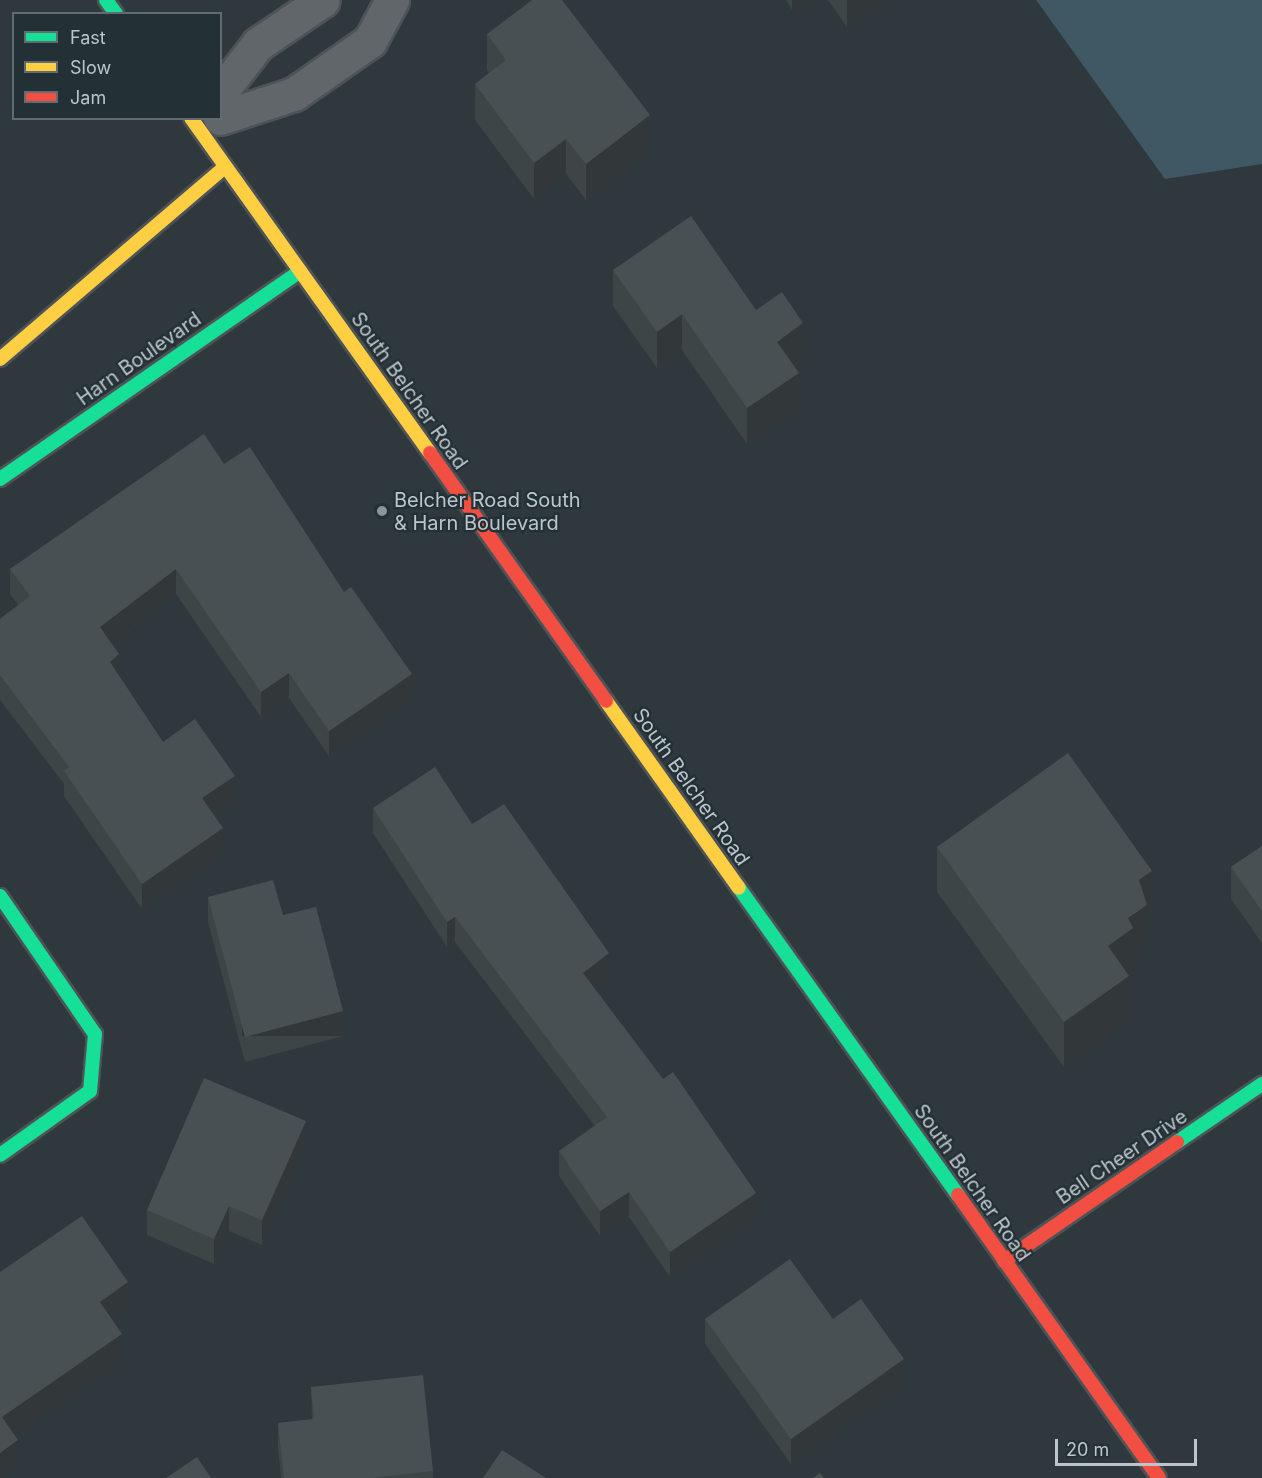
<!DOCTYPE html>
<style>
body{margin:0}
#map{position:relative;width:1262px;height:1478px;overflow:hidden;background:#2f383c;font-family:Inter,sans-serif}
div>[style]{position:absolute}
.water>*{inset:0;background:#3f5864}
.roads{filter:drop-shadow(2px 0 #4d5356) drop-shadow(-2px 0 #4d5356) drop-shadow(0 2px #4d5356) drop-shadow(0 -2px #4d5356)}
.street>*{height:33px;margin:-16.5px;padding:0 16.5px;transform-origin:16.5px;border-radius:16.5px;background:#60666a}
.fast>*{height:14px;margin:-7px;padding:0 7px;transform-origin:7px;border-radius:7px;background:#16e098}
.slow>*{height:14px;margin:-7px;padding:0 7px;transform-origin:7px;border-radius:7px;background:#ffcf43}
.jam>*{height:14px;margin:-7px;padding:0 7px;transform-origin:7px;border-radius:7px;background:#f24e42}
.wall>*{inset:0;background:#3e4547}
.shaded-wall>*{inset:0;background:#32383a;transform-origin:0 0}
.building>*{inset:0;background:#485053}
.dots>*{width:16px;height:16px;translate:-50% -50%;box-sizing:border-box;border:3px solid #233036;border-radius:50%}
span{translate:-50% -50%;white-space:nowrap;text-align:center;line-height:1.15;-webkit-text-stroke:4.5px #233036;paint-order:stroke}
.street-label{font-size:20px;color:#bbc5cb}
.poi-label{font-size:20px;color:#bbc5cb}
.left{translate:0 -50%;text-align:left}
.legend{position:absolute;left:12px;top:12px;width:210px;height:108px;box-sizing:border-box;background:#233036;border:2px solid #606c72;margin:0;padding:8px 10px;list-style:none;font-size:18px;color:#bbc5cb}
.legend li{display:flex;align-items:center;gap:12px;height:30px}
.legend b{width:30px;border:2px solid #606c72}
.scale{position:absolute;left:1055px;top:1439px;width:142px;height:27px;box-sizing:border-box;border:3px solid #bbc5cb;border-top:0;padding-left:8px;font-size:18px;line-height:21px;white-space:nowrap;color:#bbc5cb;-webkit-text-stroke:4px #233036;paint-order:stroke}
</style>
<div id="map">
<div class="water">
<i style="clip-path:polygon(1036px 0,1262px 0,1262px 164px,1165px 179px)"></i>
</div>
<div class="roads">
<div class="street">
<i style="left:220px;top:93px;width:62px;rotate:-52.2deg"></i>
<i style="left:258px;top:44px;width:78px;rotate:-34.1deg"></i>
<i style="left:220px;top:118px;width:78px;rotate:-18deg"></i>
<i style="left:294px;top:94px;width:93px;rotate:-34.9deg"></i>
<i style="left:370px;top:41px;width:47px;rotate:-61.8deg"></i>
</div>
<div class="fast">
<i style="left:106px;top:0;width:17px;rotate:54deg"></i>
<i style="left:0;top:479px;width:365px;rotate:-34.7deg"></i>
<i style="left:739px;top:888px;width:377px;rotate:54.5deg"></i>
<i style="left:0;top:896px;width:168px;rotate:55.5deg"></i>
<i style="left:95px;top:1034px;width:57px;rotate:95deg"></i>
<i style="left:90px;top:1091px;width:110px;rotate:144.6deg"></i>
<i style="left:1177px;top:1142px;width:103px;rotate:-34.3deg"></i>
</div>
<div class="slow">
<i style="left:191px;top:118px;width:412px;rotate:54.5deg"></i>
<i style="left:0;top:359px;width:296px;rotate:-40.5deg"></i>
<i style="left:606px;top:701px;width:229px;rotate:54.6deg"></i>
</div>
<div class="jam">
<i style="left:430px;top:453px;width:304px;rotate:54.6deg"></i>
<i style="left:958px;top:1195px;width:347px;rotate:54.6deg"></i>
<i style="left:1004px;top:1261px;width:210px;rotate:-34.5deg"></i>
</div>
</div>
<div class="wall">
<i style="clip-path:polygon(786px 0,822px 0,792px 10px)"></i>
<i style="clip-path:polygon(828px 0,888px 0,847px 27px)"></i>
<i style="clip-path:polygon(487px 34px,650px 151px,586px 200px,566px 174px,534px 199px,475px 120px,475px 84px,489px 73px,487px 70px)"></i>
<i style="clip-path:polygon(613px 270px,756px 310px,803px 359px,794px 366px,799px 409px,747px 444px,682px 350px,657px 368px,613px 306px)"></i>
<i style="clip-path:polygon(224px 464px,412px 699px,329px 756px,289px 698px,261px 717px,176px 594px,112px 644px,119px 676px,163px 742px,235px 801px,214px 815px,223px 853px,142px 909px,64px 796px,64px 784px,0 700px,0 619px,18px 605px,10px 594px,10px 569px)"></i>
<i style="clip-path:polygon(373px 808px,472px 824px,609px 978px,595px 989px,756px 1219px,670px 1277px,629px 1217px,600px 1236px,559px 1176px,559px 1151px,595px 1126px,455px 942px,447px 947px,373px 833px)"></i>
<i style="clip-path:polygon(1262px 846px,1262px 943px,1231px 899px,1231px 867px)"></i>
<i style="clip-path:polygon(937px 847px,1152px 916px,1147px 919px,1147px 950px,1133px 959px,1133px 973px,1129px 976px,1129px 1021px,1064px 1067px,937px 892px)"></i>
<i style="clip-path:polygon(208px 897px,283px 915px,343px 1036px,245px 1062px,208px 922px)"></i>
<i style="clip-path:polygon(306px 1146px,262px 1245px,229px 1231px,214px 1264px,147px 1235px,147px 1210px)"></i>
<i style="clip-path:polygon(705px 1319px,833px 1319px,904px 1384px,791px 1464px,705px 1344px)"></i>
<i style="clip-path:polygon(311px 1387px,433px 1471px,433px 1478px,281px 1478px,278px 1448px,278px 1423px,312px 1419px)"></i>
</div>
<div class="shaded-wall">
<i style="clip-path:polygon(792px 0,822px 0,792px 10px)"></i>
<i style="clip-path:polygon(847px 0,888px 0,847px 27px)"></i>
<i style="clip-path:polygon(650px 115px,650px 151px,586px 200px,586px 164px)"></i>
<i style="clip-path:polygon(566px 139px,566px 174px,534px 199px,534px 163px)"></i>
<i style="clip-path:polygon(682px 314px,682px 350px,657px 368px,657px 332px)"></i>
<i style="clip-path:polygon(803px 323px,803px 359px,777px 377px,777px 342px)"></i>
<i style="clip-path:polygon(799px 373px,799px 409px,747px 444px,747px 408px)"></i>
<i style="clip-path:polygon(176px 569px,176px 594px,100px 653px,100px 627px)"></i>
<i style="clip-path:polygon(119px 654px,119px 680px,110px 662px)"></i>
<i style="clip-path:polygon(289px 673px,289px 698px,261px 717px,261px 692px)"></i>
<i style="clip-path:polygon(412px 674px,412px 699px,329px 756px,329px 731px)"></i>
<i style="clip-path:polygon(235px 776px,235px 801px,202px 824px,202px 798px)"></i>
<i style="clip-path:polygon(223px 828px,223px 853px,142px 909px,142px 884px)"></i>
<i style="clip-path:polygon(1152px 871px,1152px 916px,1147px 919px,1147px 950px,1133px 959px,1133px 973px,1129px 976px,1129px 1021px,1064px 1067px,1064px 1022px,1108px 946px,1128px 918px,1139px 880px)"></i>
<i style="clip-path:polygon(455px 917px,455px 942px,447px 947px,447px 922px)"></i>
<i style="clip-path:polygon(609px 953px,609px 978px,583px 999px,583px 973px)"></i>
<i style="left:343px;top:1011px;width:25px;height:101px;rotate:90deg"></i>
<i style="clip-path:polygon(306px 1121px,306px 1146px,262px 1245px,262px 1220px)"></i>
<i style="clip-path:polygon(629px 1192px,629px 1217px,600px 1236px,600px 1211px)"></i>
<i style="clip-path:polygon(756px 1193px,756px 1219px,670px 1277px,670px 1252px)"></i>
<i style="clip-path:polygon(229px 1206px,229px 1231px,214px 1264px,214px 1239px)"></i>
<i style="clip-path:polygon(128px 1282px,128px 1307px,100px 1327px,100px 1302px)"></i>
<i style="clip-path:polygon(122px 1334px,122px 1360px,2px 1443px,2px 1417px)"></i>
<i style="clip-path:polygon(904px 1359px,904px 1384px,791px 1464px,791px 1439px)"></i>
<i style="clip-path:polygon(18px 1440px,18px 1466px,0 1478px,0 1453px)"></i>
</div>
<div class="building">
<i style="clip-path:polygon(532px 0,562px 0,650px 115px,586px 164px,566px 139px,534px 163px,475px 84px,506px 60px,487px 34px)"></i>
<i style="clip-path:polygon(691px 216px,756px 310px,782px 292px,803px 323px,777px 342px,799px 373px,747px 408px,682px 314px,657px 332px,613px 270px)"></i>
<i style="clip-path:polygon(204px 434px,224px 464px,250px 447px,344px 592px,351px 587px,412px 674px,329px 731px,289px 673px,261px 692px,176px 569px,100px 627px,119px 654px,110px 662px,163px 742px,195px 719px,235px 776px,202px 798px,223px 828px,142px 884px,64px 771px,69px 767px,0 675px,0 619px,30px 596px,10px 569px)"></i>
<i style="clip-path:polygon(1068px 753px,1152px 871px,1139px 880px,1147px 905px,1128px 918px,1133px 928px,1108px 946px,1129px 976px,1064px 1022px,937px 847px)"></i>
<i style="clip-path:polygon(435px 767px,472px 824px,504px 804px,609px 953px,583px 973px,663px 1079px,673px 1072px,756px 1193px,670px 1252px,629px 1192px,600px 1211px,559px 1151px,607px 1117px,455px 917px,447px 922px,373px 808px)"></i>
<i style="clip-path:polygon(1262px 846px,1262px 911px,1231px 867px)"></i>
<i style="clip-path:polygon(273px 880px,283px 915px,316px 907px,343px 1011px,245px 1037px,208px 897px)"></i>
<i style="clip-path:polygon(204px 1078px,306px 1121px,262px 1220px,229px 1206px,214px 1239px,147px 1210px)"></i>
<i style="clip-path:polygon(82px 1216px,128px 1282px,100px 1302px,122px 1334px,2px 1417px,18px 1440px,0 1453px,0 1272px)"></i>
<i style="clip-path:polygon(790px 1259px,833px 1319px,861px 1299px,904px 1359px,791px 1439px,705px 1319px)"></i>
<i style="clip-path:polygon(423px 1375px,433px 1471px,372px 1478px,284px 1478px,278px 1423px,314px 1419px,311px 1387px)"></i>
<i style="clip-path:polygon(502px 1450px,546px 1478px,483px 1478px)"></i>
<i style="clip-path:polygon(197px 1457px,211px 1478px,166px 1478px)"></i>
<i style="clip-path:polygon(820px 1473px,824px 1478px,813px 1478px)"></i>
</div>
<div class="dots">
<i style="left:382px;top:511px;background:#8a9499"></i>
</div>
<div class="street-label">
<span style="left:139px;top:359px;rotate:-35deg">Harn Boulevard</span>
<span style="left:409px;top:391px;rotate:55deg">South Belcher Road</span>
<span style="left:691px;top:787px;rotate:55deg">South Belcher Road</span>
<span style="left:1122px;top:1157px;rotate:-34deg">Bell Cheer Drive</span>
<span style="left:972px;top:1183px;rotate:55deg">South Belcher Road</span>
</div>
<div class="poi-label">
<span class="left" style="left:394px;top:512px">Belcher Road South<br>&amp; Harn Boulevard</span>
</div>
<ul class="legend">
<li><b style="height:8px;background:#16e098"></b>Fast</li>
<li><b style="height:8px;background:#ffcf43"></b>Slow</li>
<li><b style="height:8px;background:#f24e42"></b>Jam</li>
</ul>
<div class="scale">20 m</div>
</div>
